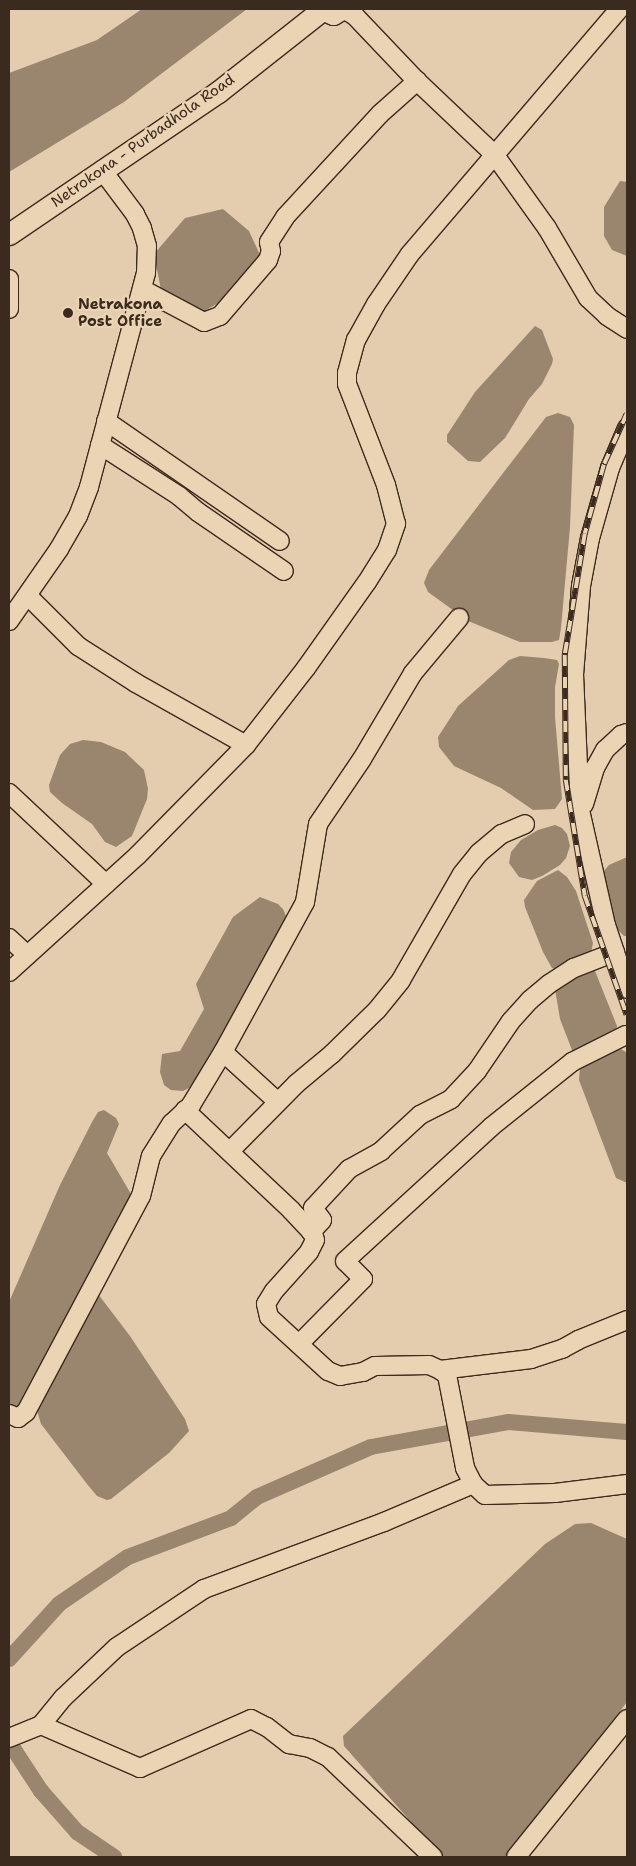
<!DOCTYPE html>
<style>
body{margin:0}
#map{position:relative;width:636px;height:1866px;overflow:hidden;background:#e4cdae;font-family:"Shantell Sans",sans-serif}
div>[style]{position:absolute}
.water>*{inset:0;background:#9a866f}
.canal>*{height:16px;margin:-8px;padding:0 8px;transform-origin:8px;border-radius:8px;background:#9a866f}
.roads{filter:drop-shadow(1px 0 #3b2a1e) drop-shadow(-1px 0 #3b2a1e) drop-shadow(0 1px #3b2a1e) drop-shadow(0 -1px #3b2a1e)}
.minor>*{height:18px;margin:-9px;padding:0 9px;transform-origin:9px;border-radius:9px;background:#ebd4b4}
.major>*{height:21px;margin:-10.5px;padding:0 10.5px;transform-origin:10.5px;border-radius:10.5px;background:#ebd4b4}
.rail>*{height:5.5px;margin-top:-2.75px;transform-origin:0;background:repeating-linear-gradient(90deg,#ebd4b4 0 11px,#3b2a1e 0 22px);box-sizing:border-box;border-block:1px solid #3b2a1e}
.dots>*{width:14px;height:14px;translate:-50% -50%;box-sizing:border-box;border:2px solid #ebd4b4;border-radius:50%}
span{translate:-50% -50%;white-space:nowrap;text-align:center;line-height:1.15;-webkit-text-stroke:4.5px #ebd4b4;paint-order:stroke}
.street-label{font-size:15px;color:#3b2a1e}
.poi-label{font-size:15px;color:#3b2a1e;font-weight:700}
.left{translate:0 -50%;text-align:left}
.frame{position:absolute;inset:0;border:10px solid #3b2a1e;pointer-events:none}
</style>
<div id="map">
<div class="water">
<i style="clip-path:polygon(142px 9px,247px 9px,124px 102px,9px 172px,9px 73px,97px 40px)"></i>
<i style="clip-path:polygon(620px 181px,627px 182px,627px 256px,612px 250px,604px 236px,604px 207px)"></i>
<i style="clip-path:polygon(223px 209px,249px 231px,261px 257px,241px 289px,200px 314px,162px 295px,154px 254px,185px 218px)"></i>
<i style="clip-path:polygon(535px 326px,542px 330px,553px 359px,552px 364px,542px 384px,529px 399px,505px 438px,480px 462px,468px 461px,447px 442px,447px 435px,475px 392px)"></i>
<i style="clip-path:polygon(558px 413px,570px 417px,574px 425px,570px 527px,561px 628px,559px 640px,552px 642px,520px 642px,468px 621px,428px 592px,424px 583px,429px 570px,546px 417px)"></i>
<i style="clip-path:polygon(520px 656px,544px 658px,557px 660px,559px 664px,555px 687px,555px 717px,562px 799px,555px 809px,533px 810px,501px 788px,454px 766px,439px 747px,438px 737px,458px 706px,509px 660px)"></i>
<i style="clip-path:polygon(83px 740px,101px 742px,125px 752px,144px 770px,148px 789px,147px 799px,132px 836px,116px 847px,105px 842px,92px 824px,62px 803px,50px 792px,49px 785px,60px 755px,70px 744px)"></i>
<i style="clip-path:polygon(555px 825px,562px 828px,567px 834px,570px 846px,566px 858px,560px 865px,542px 876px,532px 880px,519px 877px,509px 863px,511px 852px,521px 840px,538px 830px)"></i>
<i style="clip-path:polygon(627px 857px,627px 936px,624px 936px,614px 926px,603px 883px,603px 872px,609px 865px)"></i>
<i style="clip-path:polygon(558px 870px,567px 877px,576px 891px,593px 943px,591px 953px,556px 969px,552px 968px,543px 952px,525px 907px,524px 900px,537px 881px)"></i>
<i style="clip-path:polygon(260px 897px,278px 904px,283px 909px,286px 916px,282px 930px,197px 1084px,183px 1091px,171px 1090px,164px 1085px,160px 1072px,162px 1054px,180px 1051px,204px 1009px,196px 984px,233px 917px)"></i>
<i style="clip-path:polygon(588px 968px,595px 971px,617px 1026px,616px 1031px,577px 1052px,572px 1050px,560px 1019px,555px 989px)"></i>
<i style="clip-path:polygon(619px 1048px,626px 1052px,627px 1057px,627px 1183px,616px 1178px,579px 1080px,580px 1067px)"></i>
<i style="clip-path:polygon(104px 1110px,116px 1118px,119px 1124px,107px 1153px,131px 1194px,123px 1217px,21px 1407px,11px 1410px,9px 1408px,9px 1302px,60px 1185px,92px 1122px,98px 1112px)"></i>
<i style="clip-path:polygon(98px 1294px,130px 1336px,185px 1419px,189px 1431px,169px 1453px,111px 1499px,107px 1500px,97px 1496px,87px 1484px,41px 1424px,36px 1407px)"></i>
<i style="clip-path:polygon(591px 1523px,627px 1539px,627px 1702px,507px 1857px,442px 1857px,344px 1746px,343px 1736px,545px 1544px,575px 1524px)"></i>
</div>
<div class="canal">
<i style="left:9px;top:1659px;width:74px;rotate:-47.7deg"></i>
<i style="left:59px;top:1604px;width:83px;rotate:-34.3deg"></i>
<i style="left:128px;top:1557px;width:110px;rotate:-20.7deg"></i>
<i style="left:231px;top:1518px;width:33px;rotate:-39deg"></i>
<i style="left:257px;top:1497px;width:124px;rotate:-23.7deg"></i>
<i style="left:371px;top:1447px;width:139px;rotate:-10.3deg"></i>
<i style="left:508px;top:1422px;width:119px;rotate:4.8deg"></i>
<i style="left:9px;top:1742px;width:59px;rotate:56.9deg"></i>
<i style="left:41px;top:1791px;width:55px;rotate:48.7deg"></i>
<i style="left:77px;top:1832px;width:45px;rotate:34deg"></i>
</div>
<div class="roads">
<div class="minor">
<i style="left:343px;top:9px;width:14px;rotate:30deg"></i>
<i style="left:355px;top:16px;width:90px;rotate:46.4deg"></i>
<i style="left:417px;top:81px;width:106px;rotate:43.5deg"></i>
<i style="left:494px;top:154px;width:91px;rotate:54.4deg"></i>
<i style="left:547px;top:228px;width:81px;rotate:59.6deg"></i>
<i style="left:588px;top:298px;width:26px;rotate:43deg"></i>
<i style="left:607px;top:316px;width:24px;rotate:33deg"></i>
<i style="left:9px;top:279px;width:30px;rotate:90deg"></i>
<i style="left:142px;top:289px;width:70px;rotate:28deg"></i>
<i style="left:204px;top:322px;width:17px;rotate:-21deg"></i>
<i style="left:220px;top:316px;width:74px;rotate:-49.4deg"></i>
<i style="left:268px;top:260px;width:9px;rotate:-72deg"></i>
<i style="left:271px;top:251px;width:9px;rotate:-103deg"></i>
<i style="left:269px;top:242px;width:30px;rotate:-57deg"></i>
<i style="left:285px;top:217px;width:140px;rotate:-47.3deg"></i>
<i style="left:380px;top:114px;width:50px;rotate:-41.7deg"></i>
<i style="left:106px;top:421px;width:211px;rotate:34.6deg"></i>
<i style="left:627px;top:428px;width:43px;rotate:113deg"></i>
<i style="left:610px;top:468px;width:73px;rotate:105.9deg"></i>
<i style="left:590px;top:538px;width:49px;rotate:100.6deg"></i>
<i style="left:581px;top:586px;width:88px;rotate:94.5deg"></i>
<i style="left:574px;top:674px;width:136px;rotate:87.5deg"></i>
<i style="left:580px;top:810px;width:118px;rotate:77.3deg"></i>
<i style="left:606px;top:925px;width:67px;rotate:71.8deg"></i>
<i style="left:100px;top:445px;width:94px;rotate:32.8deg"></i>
<i style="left:179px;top:496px;width:25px;rotate:40deg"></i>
<i style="left:198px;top:512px;width:104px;rotate:34.5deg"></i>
<i style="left:28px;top:596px;width:71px;rotate:45deg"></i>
<i style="left:78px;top:646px;width:69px;rotate:32.5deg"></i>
<i style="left:136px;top:683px;width:126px;rotate:29.4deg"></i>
<i style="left:9px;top:621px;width:88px;rotate:-55.2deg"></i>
<i style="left:59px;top:549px;width:38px;rotate:-60deg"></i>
<i style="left:78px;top:516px;width:31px;rotate:-69deg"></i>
<i style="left:89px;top:487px;width:221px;rotate:-75.1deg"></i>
<i style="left:146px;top:273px;width:27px;rotate:-88deg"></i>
<i style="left:147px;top:246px;width:19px;rotate:-106deg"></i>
<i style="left:142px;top:228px;width:16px;rotate:-117deg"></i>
<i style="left:135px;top:214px;width:55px;rotate:-126.9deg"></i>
<i style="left:9px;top:793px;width:133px;rotate:43.2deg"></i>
<i style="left:584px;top:804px;width:38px;rotate:-73deg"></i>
<i style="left:595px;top:768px;width:21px;rotate:-61deg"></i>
<i style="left:605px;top:750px;width:22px;rotate:-43deg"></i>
<i style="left:621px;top:735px;width:6px;rotate:-18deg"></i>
<i style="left:9px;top:938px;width:25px;rotate:43deg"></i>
<i style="left:9px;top:972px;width:174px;rotate:-42.2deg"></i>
<i style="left:138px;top:855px;width:154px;rotate:-45.5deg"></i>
<i style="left:246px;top:745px;width:98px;rotate:-52.1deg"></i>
<i style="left:306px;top:668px;width:105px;rotate:-54.7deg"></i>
<i style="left:367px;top:582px;width:38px;rotate:-58deg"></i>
<i style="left:387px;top:550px;width:28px;rotate:-71deg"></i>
<i style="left:396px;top:524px;width:40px;rotate:-104.4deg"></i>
<i style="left:386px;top:485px;width:108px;rotate:-111.1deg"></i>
<i style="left:347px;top:384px;width:11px;rotate:-90deg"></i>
<i style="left:347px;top:373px;width:34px;rotate:-75deg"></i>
<i style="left:356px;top:340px;width:41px;rotate:-60.9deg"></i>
<i style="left:376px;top:304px;width:60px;rotate:-55.8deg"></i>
<i style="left:410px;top:254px;width:322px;rotate:-49.5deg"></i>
<i style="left:223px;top:1052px;width:74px;rotate:42.3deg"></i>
<i style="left:185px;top:1110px;width:146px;rotate:43.3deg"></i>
<i style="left:291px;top:1210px;width:33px;rotate:47deg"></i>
<i style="left:313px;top:1234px;width:6px;rotate:72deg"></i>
<i style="left:315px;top:1240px;width:13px;rotate:117deg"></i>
<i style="left:309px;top:1252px;width:52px;rotate:131.9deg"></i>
<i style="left:274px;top:1291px;width:15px;rotate:122deg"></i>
<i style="left:266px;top:1304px;width:13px;rotate:77deg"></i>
<i style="left:269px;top:1317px;width:80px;rotate:42.5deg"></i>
<i style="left:328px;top:1371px;width:13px;rotate:23deg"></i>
<i style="left:340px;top:1376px;width:23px;rotate:-10deg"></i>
<i style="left:363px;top:1372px;width:13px;rotate:-27deg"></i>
<i style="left:375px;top:1366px;width:54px;rotate:-1.1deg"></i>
<i style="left:429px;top:1365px;width:12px;rotate:24deg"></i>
<i style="left:440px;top:1370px;width:9px;rotate:36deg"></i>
<i style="left:447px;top:1375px;width:95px;rotate:79deg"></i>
<i style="left:465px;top:1468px;width:18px;rotate:63deg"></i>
<i style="left:473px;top:1484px;width:16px;rotate:43deg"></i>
<i style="left:485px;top:1495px;width:70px;rotate:-1.6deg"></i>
<i style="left:555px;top:1493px;width:73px;rotate:-7.1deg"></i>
<i style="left:230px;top:1151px;width:94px;rotate:-45.4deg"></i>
<i style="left:296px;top:1084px;width:47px;rotate:-39.8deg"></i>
<i style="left:332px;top:1054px;width:63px;rotate:-44.4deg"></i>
<i style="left:377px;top:1010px;width:38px;rotate:-51deg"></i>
<i style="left:401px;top:980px;width:122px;rotate:-60.1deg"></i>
<i style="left:462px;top:874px;width:27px;rotate:-51deg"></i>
<i style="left:479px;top:853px;width:30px;rotate:-40deg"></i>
<i style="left:502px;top:834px;width:25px;rotate:-23deg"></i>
<i style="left:311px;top:1232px;width:16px;rotate:-47deg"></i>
<i style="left:322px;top:1220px;width:15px;rotate:-127deg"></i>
<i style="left:313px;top:1208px;width:53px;rotate:-47.3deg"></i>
<i style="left:349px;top:1169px;width:37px;rotate:-29deg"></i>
<i style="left:381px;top:1151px;width:53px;rotate:-42.7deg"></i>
<i style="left:420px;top:1115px;width:35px;rotate:-27deg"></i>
<i style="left:451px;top:1099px;width:38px;rotate:-47deg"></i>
<i style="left:477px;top:1071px;width:60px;rotate:-55.8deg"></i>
<i style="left:511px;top:1021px;width:28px;rotate:-48deg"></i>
<i style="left:530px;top:1000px;width:25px;rotate:-40deg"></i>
<i style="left:549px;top:984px;width:30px;rotate:-33deg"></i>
<i style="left:574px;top:968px;width:44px;rotate:-21.3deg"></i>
<i style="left:299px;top:1344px;width:91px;rotate:-45.4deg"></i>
<i style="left:363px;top:1279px;width:25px;rotate:-135deg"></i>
<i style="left:345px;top:1261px;width:198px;rotate:-42.5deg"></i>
<i style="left:491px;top:1127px;width:104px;rotate:-38.7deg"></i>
<i style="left:572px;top:1062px;width:60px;rotate:-26.6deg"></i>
<i style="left:440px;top:1370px;width:92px;rotate:-6.9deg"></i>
<i style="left:531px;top:1359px;width:33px;rotate:-18deg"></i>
<i style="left:562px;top:1349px;width:18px;rotate:-29deg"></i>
<i style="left:578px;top:1340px;width:53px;rotate:-22.2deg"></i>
<i style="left:9px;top:1414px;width:10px;rotate:24deg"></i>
<i style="left:18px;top:1418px;width:10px;rotate:-37deg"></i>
<i style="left:26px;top:1412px;width:245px;rotate:-62deg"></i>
<i style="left:141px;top:1196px;width:41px;rotate:-76deg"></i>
<i style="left:151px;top:1156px;width:39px;rotate:-58deg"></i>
<i style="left:172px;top:1123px;width:26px;rotate:-43deg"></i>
<i style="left:191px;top:1105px;width:62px;rotate:-58.9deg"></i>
<i style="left:223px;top:1052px;width:171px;rotate:-61.3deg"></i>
<i style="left:305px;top:902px;width:79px;rotate:-80.5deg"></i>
<i style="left:318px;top:824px;width:78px;rotate:-55.9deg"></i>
<i style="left:362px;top:759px;width:100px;rotate:-59.3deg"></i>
<i style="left:413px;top:673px;width:72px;rotate:-50.1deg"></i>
<i style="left:41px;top:1725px;width:108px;rotate:23.5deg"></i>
<i style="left:140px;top:1768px;width:121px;rotate:-23.8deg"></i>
<i style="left:251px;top:1719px;width:18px;rotate:27deg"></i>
<i style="left:267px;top:1727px;width:28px;rotate:38deg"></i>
<i style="left:289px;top:1744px;width:21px;rotate:11deg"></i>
<i style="left:310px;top:1748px;width:20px;rotate:27deg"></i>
<i style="left:328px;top:1757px;width:145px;rotate:43.6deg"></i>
<i style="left:9px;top:1738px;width:35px;rotate:-22deg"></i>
<i style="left:41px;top:1725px;width:35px;rotate:-51deg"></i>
<i style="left:63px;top:1698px;width:74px;rotate:-43.4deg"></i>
<i style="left:117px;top:1647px;width:105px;rotate:-33.7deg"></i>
<i style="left:204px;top:1589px;width:192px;rotate:-20.4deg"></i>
<i style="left:384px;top:1522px;width:97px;rotate:-23.1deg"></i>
<i style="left:516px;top:1857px;width:177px;rotate:-51.2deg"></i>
</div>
<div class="major">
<i style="left:322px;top:9px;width:12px;rotate:24deg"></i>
<i style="left:333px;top:14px;width:9px;rotate:-32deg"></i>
<i style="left:9px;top:234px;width:253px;rotate:-34.2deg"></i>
<i style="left:218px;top:92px;width:134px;rotate:-38.3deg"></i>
</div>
</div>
<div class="rail">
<i style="left:627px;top:414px;width:56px;rotate:114.3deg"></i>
<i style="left:604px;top:465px;width:72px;rotate:105.4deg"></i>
<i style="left:585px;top:534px;width:123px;rotate:99.4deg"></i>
<i style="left:565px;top:655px;width:125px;rotate:89.5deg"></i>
<i style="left:566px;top:780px;width:118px;rotate:80.7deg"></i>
<i style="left:585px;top:896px;width:126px;rotate:70.6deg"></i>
</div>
<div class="dots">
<i style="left:68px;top:313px;background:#3b2a1e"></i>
</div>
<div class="street-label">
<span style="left:143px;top:141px;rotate:-35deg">Netrokona - Purbadhola Road</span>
</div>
<div class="poi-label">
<span class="left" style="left:78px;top:313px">Netrakona<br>Post Office</span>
</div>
<div class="frame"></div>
</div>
